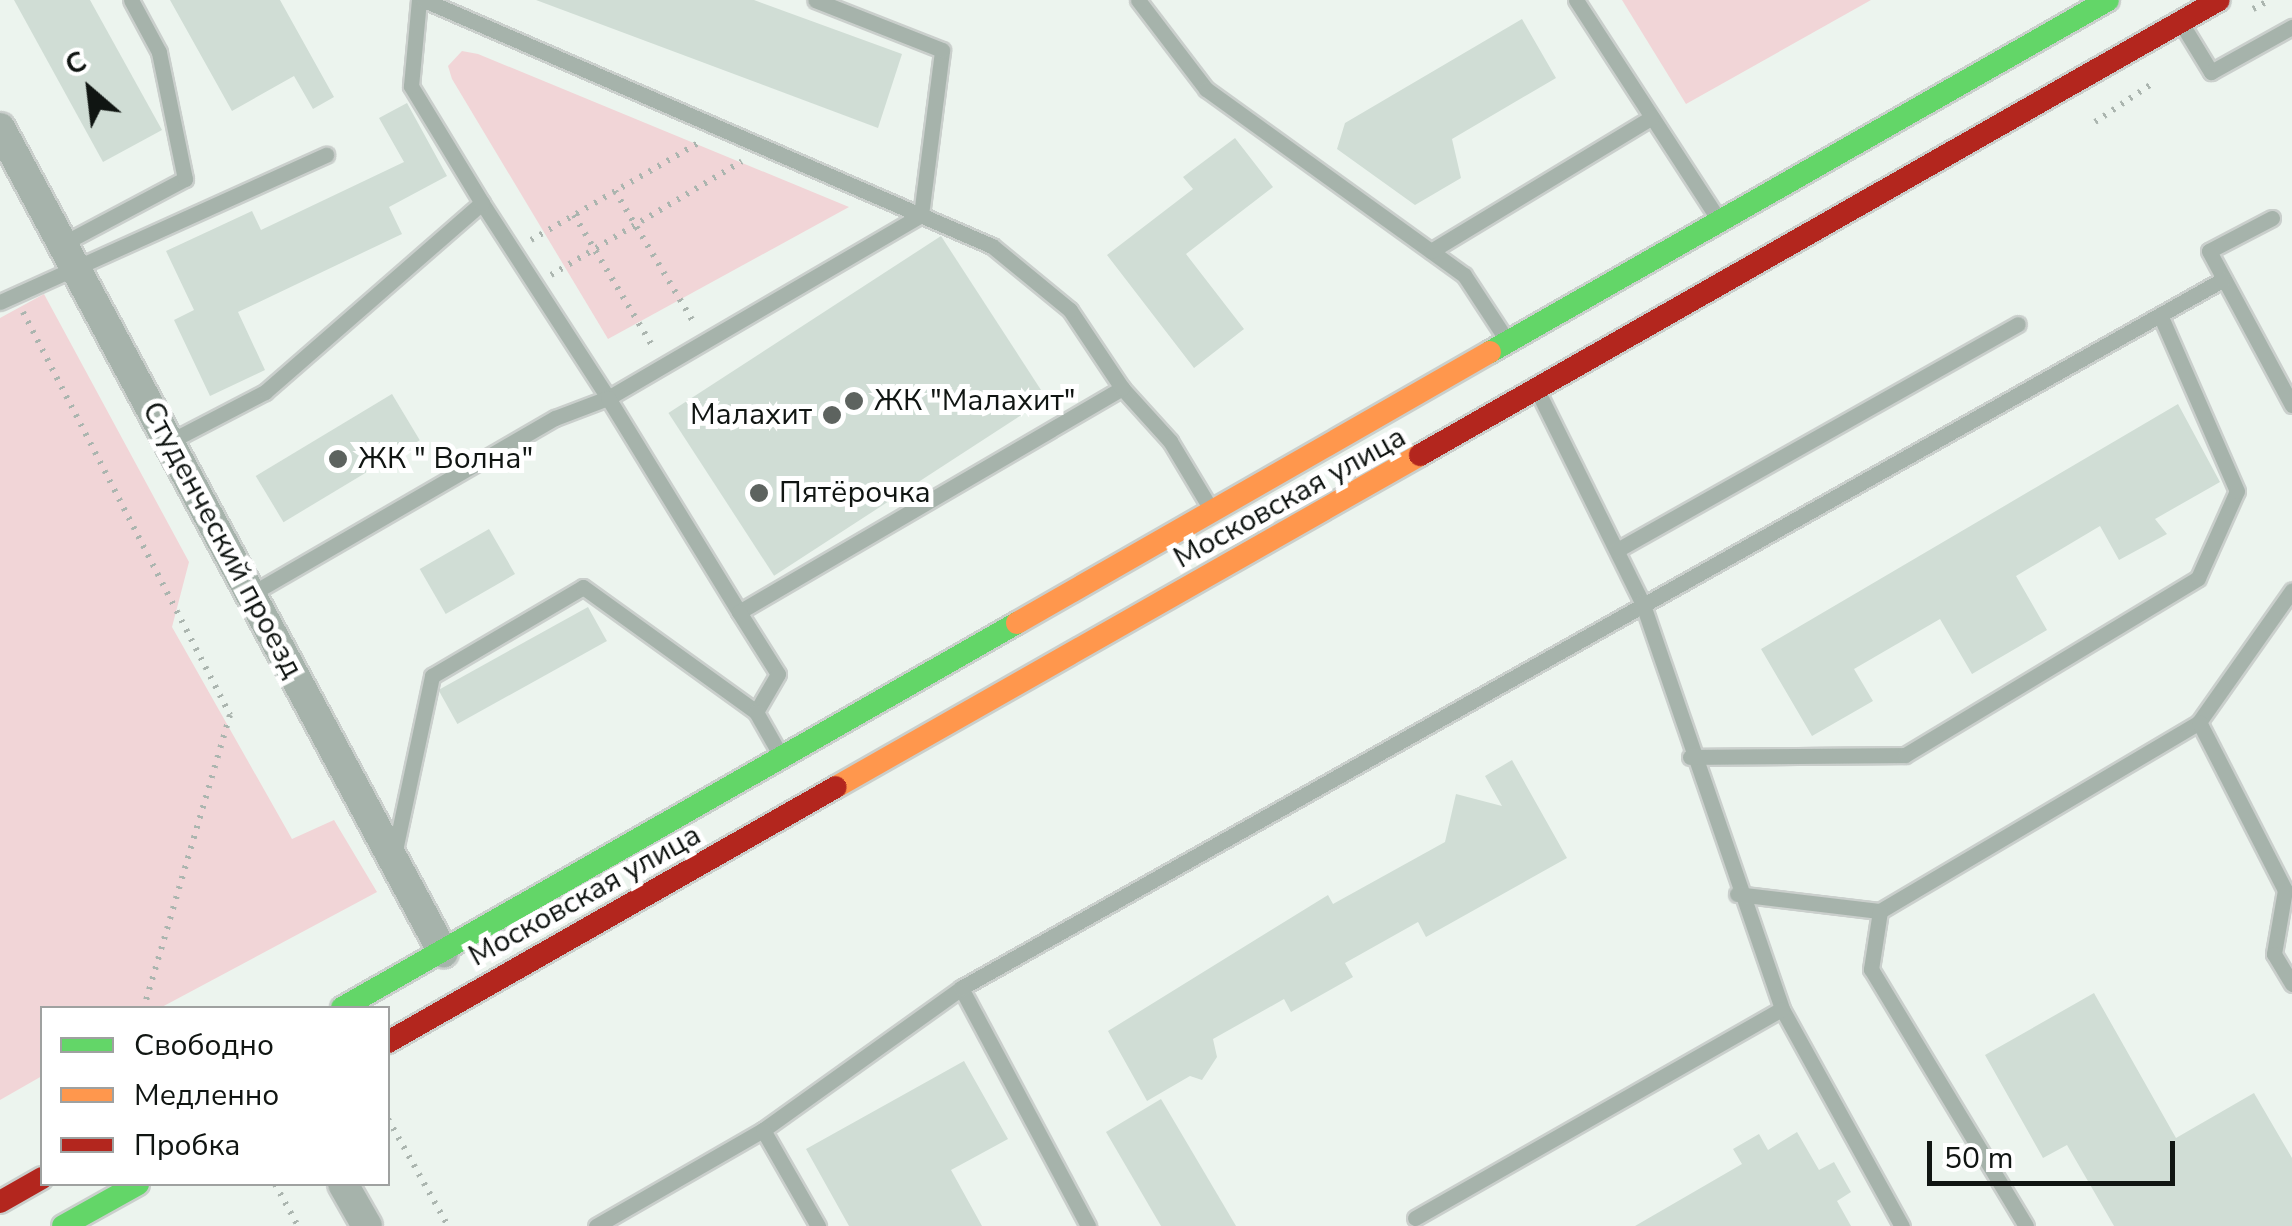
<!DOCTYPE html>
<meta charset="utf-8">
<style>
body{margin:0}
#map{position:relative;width:2292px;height:1226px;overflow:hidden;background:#ecf4ee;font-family:"Nunito Sans",sans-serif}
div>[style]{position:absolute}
.green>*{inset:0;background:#f1d5d7}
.building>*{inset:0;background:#d0ddd5;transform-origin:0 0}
.path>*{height:6px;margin-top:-3px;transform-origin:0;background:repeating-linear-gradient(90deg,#abb5af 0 2.5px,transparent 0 10.5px)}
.roads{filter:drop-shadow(2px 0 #cacfcc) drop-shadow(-2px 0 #cacfcc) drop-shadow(0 2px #cacfcc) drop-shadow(0 -2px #cacfcc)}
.lane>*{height:15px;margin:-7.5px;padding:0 7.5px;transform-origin:7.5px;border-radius:7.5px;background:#a6b3ab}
.street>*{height:30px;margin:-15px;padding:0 15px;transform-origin:15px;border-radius:15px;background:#a6b3ab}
.fast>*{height:22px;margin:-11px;padding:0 11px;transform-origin:11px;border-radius:11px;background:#63d668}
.slow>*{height:22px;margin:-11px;padding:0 11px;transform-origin:11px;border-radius:11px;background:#ff974d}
.jam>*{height:22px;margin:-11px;padding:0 11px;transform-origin:11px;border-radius:11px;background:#b3261e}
.dots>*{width:28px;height:28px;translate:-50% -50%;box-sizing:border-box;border:5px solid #fff;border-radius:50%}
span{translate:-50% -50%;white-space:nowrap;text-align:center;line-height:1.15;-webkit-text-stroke:10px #fff;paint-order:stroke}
.poi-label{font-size:30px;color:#101512}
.left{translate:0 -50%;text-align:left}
.right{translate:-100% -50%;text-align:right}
.street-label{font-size:30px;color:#101512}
.legend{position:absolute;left:40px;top:1006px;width:350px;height:180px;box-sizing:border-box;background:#fff;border:2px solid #9fa1a0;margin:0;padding:12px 18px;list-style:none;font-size:30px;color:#101512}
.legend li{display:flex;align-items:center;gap:20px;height:50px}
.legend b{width:50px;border:2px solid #9fa1a0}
.north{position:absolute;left:40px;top:40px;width:100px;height:100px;-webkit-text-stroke:8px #fff;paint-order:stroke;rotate:332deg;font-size:28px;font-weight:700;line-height:40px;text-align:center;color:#101512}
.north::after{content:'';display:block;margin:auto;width:35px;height:45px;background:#101512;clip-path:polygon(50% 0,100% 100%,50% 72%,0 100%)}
.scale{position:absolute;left:1927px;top:1141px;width:248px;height:45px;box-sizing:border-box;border:5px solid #101512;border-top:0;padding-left:12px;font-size:30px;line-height:35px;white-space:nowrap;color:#101512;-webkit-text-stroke:8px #fff;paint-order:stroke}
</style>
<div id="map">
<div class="green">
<i style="clip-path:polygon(1622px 0,1871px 0,1686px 104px)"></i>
<i style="clip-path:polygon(462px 51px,478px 54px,849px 207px,608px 339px,452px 79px,448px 66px)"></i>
<i style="clip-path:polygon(44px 294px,189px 562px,172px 627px,292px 839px,334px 820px,377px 892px,160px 1008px,42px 1008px,42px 1076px,0 1100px,0 318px)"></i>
</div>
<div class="building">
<i style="clip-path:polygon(14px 0,90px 0,162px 130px,103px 162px)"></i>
<i style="clip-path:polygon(170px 0,280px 0,334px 97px,313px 109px,294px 76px,232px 111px)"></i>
<i style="clip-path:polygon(536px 0,754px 0,902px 54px,878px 128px)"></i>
<i style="clip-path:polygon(1522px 19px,1556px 78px,1452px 139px,1461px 178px,1415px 205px,1337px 149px,1345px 123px)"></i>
<i style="clip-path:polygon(407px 103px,447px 176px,389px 207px,402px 234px,238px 312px,265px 370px,210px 396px,174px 320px,194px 310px,166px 251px,252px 211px,261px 230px,404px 162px,379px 118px)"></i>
<i style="clip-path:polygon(1235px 138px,1273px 187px,1186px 254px,1244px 329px,1194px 368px,1107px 255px,1193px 189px,1183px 177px)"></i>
<i style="left:941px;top:236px;width:194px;height:325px;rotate:57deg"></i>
<i style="left:392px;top:394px;width:54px;height:159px;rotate:59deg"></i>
<i style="clip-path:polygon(2178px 404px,2220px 482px,2155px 519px,2167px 534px,2119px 560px,2100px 526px,2016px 576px,2047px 630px,1972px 674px,1940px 619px,1854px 669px,1873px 701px,1812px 736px,1761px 649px)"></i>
<i style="left:489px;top:529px;width:52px;height:80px;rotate:60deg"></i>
<i style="left:588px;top:607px;width:39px;height:171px;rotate:61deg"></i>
<i style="clip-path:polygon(1512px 760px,1567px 858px,1426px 937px,1418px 922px,1345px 963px,1353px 977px,1291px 1012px,1284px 999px,1213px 1039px,1217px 1057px,1202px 1080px,1190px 1076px,1147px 1101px,1108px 1031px,1328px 895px,1333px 904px,1445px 842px,1456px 794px,1502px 806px,1485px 776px)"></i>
<i style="clip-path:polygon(2094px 993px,2176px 1138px,2254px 1093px,2292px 1158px,2292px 1226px,2114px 1226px,2067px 1145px,2043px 1158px,1985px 1055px)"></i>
<i style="clip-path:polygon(964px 1061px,1008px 1139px,951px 1170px,982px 1226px,849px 1226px,806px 1149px)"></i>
<i style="clip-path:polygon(1161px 1099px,1236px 1226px,1161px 1226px,1106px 1132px)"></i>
<i style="clip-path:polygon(1797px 1132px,1819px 1170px,1834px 1162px,1851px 1192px,1837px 1201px,1851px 1226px,1635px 1226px,1742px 1164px,1733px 1149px,1759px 1134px,1768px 1150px)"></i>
</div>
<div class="path">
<i style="left:2253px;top:9px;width:19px;rotate:-28deg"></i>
<i style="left:2095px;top:122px;width:73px;rotate:-33.9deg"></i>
<i style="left:615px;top:191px;width:154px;rotate:59.1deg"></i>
<i style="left:574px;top:215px;width:154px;rotate:59.1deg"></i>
<i style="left:531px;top:240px;width:193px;rotate:-30.1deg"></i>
<i style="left:551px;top:275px;width:222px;rotate:-30.8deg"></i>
<i style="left:23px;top:312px;width:453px;rotate:62.8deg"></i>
<i style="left:230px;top:715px;width:305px;rotate:106.4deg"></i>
<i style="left:388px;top:1119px;width:123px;rotate:60.7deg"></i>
<i style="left:275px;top:1184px;width:48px;rotate:61.3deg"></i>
</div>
<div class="roads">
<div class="lane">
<i style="left:1138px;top:0;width:112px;rotate:52.6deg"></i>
<i style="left:1206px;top:89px;width:318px;rotate:35.8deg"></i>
<i style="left:1464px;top:275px;width:77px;rotate:56.7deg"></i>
<i style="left:1576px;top:0;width:261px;rotate:57deg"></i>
<i style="left:2183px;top:26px;width:54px;rotate:58.7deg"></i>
<i style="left:2211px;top:72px;width:93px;rotate:-29.1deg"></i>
<i style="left:482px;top:203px;width:232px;rotate:57.1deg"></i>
<i style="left:608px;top:398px;width:363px;rotate:-30.3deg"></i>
<i style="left:921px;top:215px;width:166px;rotate:-82.7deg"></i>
<i style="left:942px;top:50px;width:136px;rotate:-158.5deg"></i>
<i style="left:2272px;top:218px;width:71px;rotate:152.4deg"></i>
<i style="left:2209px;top:251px;width:175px;rotate:61.7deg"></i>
<i style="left:62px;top:244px;width:139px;rotate:-27.9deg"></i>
<i style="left:185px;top:179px;width:130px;rotate:-101.6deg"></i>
<i style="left:159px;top:52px;width:59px;rotate:-118.3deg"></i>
<i style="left:1431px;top:251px;width:258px;rotate:-31.2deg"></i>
<i style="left:0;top:302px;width:358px;rotate:-24.3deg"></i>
<i style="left:1122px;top:388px;width:72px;rotate:47.8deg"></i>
<i style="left:1170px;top:441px;width:82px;rotate:59deg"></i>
<i style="left:1538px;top:392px;width:234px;rotate:63.7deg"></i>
<i style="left:1642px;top:602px;width:430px;rotate:71deg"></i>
<i style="left:1782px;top:1009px;width:248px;rotate:61.1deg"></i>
<i style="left:169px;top:442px;width:108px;rotate:-27.5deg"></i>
<i style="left:265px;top:392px;width:288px;rotate:-41.1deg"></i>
<i style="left:482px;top:203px;width:137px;rotate:-121.3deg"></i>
<i style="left:411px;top:86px;width:86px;rotate:-84.7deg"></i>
<i style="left:1617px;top:550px;width:460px;rotate:-29.4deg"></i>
<i style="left:251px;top:594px;width:351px;rotate:-30.1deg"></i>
<i style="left:555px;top:418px;width:57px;rotate:-20.7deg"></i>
<i style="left:608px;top:398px;width:251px;rotate:58.5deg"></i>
<i style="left:739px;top:612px;width:444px;rotate:-30.3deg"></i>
<i style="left:1122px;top:388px;width:94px;rotate:-123.7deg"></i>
<i style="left:1070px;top:310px;width:101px;rotate:-140.6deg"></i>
<i style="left:992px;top:246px;width:619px;rotate:-156.58deg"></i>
<i style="left:739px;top:612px;width:73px;rotate:57.8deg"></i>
<i style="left:778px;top:674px;width:44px;rotate:120.1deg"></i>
<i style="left:2199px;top:722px;width:161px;rotate:-54.8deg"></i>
<i style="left:1690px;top:757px;width:215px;rotate:-0.5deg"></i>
<i style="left:1905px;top:755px;width:342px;rotate:-31.1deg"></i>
<i style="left:2198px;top:578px;width:95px;rotate:-65.9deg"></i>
<i style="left:2237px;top:491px;width:192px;rotate:-113.6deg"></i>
<i style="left:394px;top:855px;width:183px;rotate:-78deg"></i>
<i style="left:432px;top:676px;width:175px;rotate:-30.5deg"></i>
<i style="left:583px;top:587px;width:213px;rotate:35.8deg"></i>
<i style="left:756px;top:712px;width:51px;rotate:60.4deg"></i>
<i style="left:1737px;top:894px;width:144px;rotate:6.8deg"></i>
<i style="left:1880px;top:911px;width:371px;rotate:-30.6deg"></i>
<i style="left:2199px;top:722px;width:189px;rotate:62.9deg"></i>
<i style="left:2285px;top:890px;width:65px;rotate:99.8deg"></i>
<i style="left:2274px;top:954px;width:35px;rotate:59deg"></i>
<i style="left:1880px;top:911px;width:59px;rotate:98.8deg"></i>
<i style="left:1871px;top:969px;width:300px;rotate:58.9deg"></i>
<i style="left:961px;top:988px;width:270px;rotate:61.9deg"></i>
<i style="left:763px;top:1130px;width:244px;rotate:-35.6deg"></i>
<i style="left:961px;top:988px;width:1448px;rotate:-29.31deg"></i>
<i style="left:1415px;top:1218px;width:422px;rotate:-29.7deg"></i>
<i style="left:596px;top:1226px;width:193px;rotate:-29.9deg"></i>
<i style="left:763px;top:1130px;width:111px;rotate:60.2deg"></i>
</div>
<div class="street">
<i style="left:0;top:128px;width:936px;rotate:61.74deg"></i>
<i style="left:343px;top:1184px;width:48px;rotate:60.3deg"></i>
</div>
<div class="fast">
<i style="left:1490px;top:352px;width:711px;rotate:-29.66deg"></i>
<i style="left:342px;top:1008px;width:777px;rotate:-29.7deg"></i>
<i style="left:63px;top:1226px;width:86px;rotate:-29.2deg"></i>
</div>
<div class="slow">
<i style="left:1017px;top:623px;width:545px;rotate:-29.81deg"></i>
<i style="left:836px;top:787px;width:672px;rotate:-29.62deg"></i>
</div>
<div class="jam">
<i style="left:1420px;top:455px;width:919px;rotate:-29.66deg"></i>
<i style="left:388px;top:1042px;width:515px;rotate:-29.65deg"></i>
<i style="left:0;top:1202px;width:48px;rotate:-29.7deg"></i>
</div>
</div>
<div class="dots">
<i style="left:854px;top:401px;background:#5d635f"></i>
<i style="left:832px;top:415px;background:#5d635f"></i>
<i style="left:338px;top:459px;background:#5d635f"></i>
<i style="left:759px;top:493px;background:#5d635f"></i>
</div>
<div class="poi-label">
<span class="left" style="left:874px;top:401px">ЖК "Малахит"</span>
<span class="right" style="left:812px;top:415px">Малахит</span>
<span class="left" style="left:358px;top:459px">ЖК " Волна"</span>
<span class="left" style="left:779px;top:493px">Пятёрочка</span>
</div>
<div class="street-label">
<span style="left:1290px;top:498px;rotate:-29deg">Московская улица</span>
<span style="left:222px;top:540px;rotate:62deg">Студенческий проезд</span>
<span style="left:585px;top:896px;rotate:-29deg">Московская улица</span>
</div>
<ul class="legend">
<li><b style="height:12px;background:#63d668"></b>Свободно</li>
<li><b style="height:12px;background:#ff974d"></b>Медленно</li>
<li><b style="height:12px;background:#b3261e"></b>Пробка</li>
</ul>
<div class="north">С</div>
<div class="scale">50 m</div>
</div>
